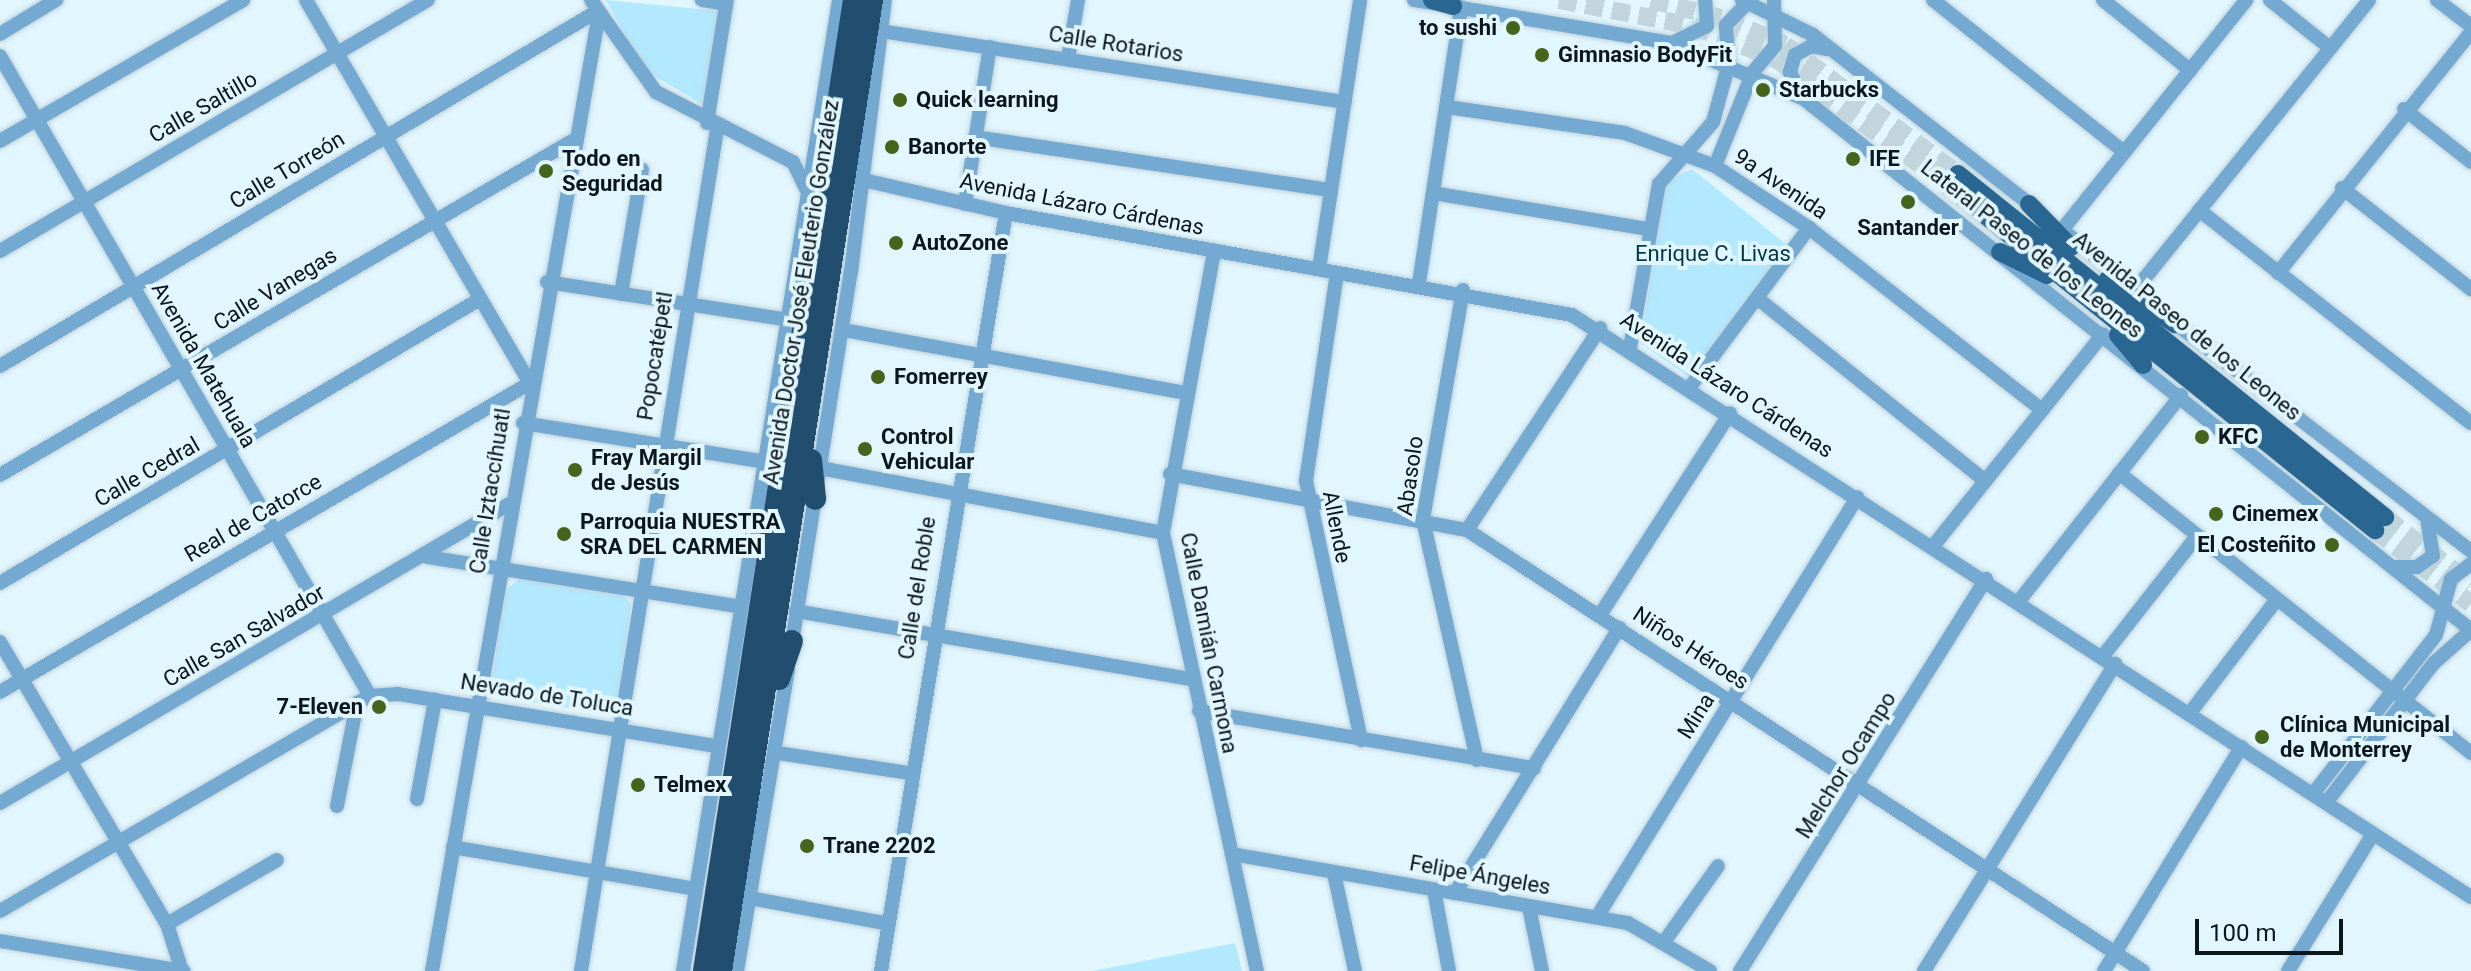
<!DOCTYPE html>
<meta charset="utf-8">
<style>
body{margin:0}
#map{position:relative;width:2471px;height:971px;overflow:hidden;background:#e2f6fe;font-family:Roboto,sans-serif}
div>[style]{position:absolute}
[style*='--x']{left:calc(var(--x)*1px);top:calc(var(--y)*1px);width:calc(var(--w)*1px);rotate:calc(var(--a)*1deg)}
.green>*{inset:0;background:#b2e9fe}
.major-tunnel>*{height:18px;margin-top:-9px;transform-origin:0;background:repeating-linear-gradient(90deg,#c2d5dc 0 18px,transparent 0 27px)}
.roads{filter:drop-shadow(0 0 2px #c0d2da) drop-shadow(0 0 2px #c0d2da)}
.minor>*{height:14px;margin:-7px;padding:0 7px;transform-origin:7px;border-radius:7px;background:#74a9d1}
.major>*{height:18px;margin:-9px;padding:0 9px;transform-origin:9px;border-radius:9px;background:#296691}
.highway>*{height:22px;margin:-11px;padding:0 11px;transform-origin:11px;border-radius:11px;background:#214e6e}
.dots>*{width:22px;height:22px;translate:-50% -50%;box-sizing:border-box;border:4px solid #e2f6fe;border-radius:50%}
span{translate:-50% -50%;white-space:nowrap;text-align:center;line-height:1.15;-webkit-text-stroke:8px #e2f6fe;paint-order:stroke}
.poi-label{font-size:22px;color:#0b171c;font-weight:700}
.right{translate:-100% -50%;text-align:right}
.left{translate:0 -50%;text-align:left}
.street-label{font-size:22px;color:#0b171c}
.park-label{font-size:22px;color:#003849}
.scale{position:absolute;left:2195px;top:919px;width:148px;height:36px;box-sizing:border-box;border:4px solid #0b171c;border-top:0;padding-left:10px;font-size:24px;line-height:28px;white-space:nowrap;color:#0b171c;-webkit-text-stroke:6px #e2f6fe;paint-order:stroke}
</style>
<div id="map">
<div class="green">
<i style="clip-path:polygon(606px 0,719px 11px,704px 105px,644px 70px)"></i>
<i style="clip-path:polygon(1692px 169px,1787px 245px,1689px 377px,1640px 343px,1667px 180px)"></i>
<i style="clip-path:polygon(521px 577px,622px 593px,631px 604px,617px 704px,603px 714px,502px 697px,491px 683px,506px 590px)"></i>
<i style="clip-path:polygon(1235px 943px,1242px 971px,1093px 971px)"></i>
</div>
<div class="major-tunnel">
<i style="--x:1559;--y:0;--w:136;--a:11"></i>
<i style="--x:1693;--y:26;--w:89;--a:21.7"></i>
<i style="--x:1776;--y:59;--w:215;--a:36.3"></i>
<i style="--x:1651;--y:0;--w:76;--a:14.4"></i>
<i style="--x:1725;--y:19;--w:65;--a:23.4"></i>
<i style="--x:1785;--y:45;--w:216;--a:36.7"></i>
<i style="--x:2385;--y:517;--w:109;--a:37.9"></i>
<i style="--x:2375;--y:530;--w:121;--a:37.6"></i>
</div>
<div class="roads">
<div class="minor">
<i style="--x:306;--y:0;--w:444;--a:59.7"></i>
<i style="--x:591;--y:0;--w:113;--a:54.8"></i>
<i style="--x:656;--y:92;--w:154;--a:27.1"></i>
<i style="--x:793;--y:162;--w:30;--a:64"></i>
<i style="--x:702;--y:0;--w:24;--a:9"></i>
<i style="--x:1414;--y:0;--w:261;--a:9.5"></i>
<i style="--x:1671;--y:43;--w:144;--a:22.8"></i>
<i style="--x:1804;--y:99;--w:853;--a:38.52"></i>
<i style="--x:1742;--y:0;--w:79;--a:26.2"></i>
<i style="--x:1813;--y:35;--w:284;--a:38"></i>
<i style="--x:1933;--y:0;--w:244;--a:38.5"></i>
<i style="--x:2103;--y:0;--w:112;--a:38.8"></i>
<i style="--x:2270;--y:0;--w:77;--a:38.7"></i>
<i style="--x:2437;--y:0;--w:43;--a:37.4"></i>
<i style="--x:880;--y:31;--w:470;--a:8.7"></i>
<i style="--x:0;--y:34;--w:66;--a:-31.3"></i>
<i style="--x:1672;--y:43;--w:39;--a:-26"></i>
<i style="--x:1707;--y:26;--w:26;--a:-94"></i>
<i style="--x:0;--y:56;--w:739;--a:59.97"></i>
<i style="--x:1068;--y:59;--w:60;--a:-80.4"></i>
<i style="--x:1801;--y:94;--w:25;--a:-117"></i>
<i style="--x:1790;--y:72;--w:18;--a:-74"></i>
<i style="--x:1795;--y:55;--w:18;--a:-29"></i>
<i style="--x:1811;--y:46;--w:16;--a:11"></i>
<i style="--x:1447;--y:107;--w:180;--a:8.3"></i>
<i style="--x:1625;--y:133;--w:96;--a:20.1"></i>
<i style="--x:1715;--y:166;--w:113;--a:33.4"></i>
<i style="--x:1809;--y:228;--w:294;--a:38"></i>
<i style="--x:2404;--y:109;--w:85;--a:38.3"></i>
<i style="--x:707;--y:123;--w:125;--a:-80.8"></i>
<i style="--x:975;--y:137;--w:360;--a:8.5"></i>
<i style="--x:0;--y:141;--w:281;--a:-30.1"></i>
<i style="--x:1715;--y:166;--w:101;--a:-68"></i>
<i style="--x:1753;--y:72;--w:34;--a:-50"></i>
<i style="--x:1775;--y:46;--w:46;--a:-91.2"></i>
<i style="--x:859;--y:179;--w:151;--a:13"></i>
<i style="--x:1006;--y:213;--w:575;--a:10.22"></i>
<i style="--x:1572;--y:315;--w:1071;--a:32.92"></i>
<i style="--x:2342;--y:188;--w:164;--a:38.1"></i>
<i style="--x:1433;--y:193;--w:219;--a:9.5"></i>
<i style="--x:965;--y:204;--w:159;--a:-81"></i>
<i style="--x:2199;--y:210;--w:345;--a:38.1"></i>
<i style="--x:2062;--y:230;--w:295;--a:-51.3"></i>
<i style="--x:2066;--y:233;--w:82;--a:39.1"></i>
<i style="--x:0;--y:251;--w:496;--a:-30.4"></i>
<i style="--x:1214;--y:252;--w:286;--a:100.3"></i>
<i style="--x:1163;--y:533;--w:448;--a:77.9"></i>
<i style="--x:1319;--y:269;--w:272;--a:-81.3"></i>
<i style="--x:1337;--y:273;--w:210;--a:98.5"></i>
<i style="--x:1306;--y:481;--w:265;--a:78"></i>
<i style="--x:2278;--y:273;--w:309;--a:-51.3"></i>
<i style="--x:547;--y:282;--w:239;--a:8.9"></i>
<i style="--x:1419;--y:283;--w:279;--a:-81.3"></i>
<i style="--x:2136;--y:289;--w:371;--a:-51.1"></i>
<i style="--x:1463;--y:290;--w:233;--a:99.9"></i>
<i style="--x:1423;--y:520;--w:246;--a:77.3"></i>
<i style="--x:621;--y:294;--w:126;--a:-80.4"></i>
<i style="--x:1757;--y:298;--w:291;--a:38.7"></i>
<i style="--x:2167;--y:317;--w:384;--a:37.6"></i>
<i style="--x:843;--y:330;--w:349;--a:10.4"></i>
<i style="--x:1630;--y:348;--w:167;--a:-80"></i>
<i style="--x:1659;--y:184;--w:82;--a:-48.9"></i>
<i style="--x:1713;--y:122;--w:61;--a:-74.8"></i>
<i style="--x:1729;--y:63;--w:38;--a:-95"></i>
<i style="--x:1726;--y:25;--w:35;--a:-46"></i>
<i style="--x:0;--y:366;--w:693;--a:-30.71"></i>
<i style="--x:1690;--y:387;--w:199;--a:-53.2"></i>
<i style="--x:523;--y:423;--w:241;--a:9.1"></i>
<i style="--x:820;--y:468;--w:349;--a:10.7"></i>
<i style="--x:2119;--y:473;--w:450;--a:38.5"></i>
<i style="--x:1170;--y:474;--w:302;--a:10.7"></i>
<i style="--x:1467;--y:530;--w:807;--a:33.12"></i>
<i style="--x:0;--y:475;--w:662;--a:-30.28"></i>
<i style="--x:1467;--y:530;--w:242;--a:-56.6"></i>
<i style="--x:1934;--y:545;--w:270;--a:-51.3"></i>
<i style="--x:427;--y:557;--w:315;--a:9"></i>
<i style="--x:2393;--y:567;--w:24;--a:0"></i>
<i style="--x:2417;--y:567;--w:19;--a:-35"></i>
<i style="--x:2433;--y:556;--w:38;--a:-99"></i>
<i style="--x:0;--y:583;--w:558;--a:-30.61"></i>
<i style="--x:2019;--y:601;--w:262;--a:-51.8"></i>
<i style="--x:796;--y:611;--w:404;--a:9.8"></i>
<i style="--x:1600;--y:615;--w:240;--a:-57.2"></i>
<i style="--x:0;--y:642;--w:328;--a:59.4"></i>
<i style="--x:167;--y:924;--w:49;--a:72.3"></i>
<i style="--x:791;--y:649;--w:382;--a:-81"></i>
<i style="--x:851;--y:272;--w:274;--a:-82.9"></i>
<i style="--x:2103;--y:656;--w:152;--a:-51.9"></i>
<i style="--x:0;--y:692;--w:613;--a:-30.24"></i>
<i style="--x:1199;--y:711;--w:340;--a:9.7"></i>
<i style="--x:2190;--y:713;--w:138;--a:-52.6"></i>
<i style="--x:777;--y:753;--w:134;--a:8.6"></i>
<i style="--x:2313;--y:794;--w:201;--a:-52.3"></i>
<i style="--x:2436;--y:635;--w:58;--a:-75"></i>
<i style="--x:2451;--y:579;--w:25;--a:-37"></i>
<i style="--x:417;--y:799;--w:101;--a:-79.7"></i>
<i style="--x:0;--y:803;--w:590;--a:-30.43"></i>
<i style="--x:2326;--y:803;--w:177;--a:-52.4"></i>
<i style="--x:2434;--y:663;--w:50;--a:-41.7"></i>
<i style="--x:337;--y:806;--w:105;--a:-79"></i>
<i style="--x:453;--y:847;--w:246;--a:9.8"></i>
<i style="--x:1232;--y:854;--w:402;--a:9.9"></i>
<i style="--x:1628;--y:923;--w:95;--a:30.3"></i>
<i style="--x:1334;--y:873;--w:100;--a:77.9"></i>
<i style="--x:1434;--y:890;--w:82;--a:79.5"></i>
<i style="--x:1455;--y:893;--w:312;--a:-58.2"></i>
<i style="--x:749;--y:898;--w:142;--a:10.5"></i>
<i style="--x:1529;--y:907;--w:65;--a:78.5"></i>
<i style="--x:0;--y:911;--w:428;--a:-30.2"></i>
<i style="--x:370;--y:696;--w:28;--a:-4"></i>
<i style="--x:398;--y:694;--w:322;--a:9.3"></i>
<i style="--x:1597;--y:917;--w:494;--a:-58.2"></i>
<i style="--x:167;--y:924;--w:127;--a:-30.2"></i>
<i style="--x:0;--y:941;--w:186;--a:9.3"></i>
<i style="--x:1664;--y:942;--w:93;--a:-54.6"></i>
<i style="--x:432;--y:971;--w:966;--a:-80.11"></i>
<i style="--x:581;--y:971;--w:853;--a:-80.82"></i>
<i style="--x:683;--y:971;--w:983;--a:-80.87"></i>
<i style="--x:737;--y:971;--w:306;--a:-80.4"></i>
<i style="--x:881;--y:971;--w:768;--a:-80.64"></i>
<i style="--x:1740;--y:971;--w:463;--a:-57.9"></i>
<i style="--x:1924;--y:971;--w:362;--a:-58.1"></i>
<i style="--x:2104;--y:971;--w:263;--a:-58.5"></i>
<i style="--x:2288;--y:971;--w:161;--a:-58.2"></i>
</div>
<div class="major">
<i style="--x:1432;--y:0;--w:22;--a:16"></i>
<i style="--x:1958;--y:174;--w:548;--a:38.77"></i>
<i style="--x:1949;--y:186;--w:548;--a:38.92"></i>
<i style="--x:2029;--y:204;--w:60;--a:45.7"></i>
<i style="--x:2000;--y:252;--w:52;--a:26.1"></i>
<i style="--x:2108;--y:279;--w:81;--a:33.9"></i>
<i style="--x:2118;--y:335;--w:39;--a:50"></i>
</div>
<div class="highway">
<i style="--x:811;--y:460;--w:39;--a:84"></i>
<i style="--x:779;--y:679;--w:40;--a:-71.1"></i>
<i style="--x:704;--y:971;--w:983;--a:-81.22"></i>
<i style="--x:721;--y:971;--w:983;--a:-81.16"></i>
</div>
</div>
<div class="dots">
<i style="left:1513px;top:28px;background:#43651c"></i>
<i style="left:1542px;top:55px;background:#43651c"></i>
<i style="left:1763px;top:90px;background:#43651c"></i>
<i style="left:900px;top:100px;background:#43651c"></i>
<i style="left:892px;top:147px;background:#43651c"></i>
<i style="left:1853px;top:159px;background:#43651c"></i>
<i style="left:546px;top:171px;background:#43651c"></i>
<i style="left:1908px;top:202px;background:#43651c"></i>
<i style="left:896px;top:243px;background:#43651c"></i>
<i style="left:878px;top:377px;background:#43651c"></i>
<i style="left:2202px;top:437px;background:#43651c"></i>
<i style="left:865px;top:449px;background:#43651c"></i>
<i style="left:575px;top:470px;background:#43651c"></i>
<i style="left:2216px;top:514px;background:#43651c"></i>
<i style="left:564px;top:534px;background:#43651c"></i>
<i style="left:2332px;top:545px;background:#43651c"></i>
<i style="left:379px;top:707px;background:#43651c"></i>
<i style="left:2262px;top:737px;background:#43651c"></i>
<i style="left:638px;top:785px;background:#43651c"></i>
<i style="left:807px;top:846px;background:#43651c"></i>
</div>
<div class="poi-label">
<span class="right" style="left:1497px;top:28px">to sushi</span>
<span class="left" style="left:1558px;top:55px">Gimnasio BodyFit</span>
<span class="left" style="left:1779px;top:90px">Starbucks</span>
<span class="left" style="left:916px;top:100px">Quick learning</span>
<span class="left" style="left:908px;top:147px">Banorte</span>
<span class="left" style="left:562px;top:171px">Todo en<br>Seguridad</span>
<span class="left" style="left:1869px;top:159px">IFE</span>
<span style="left:1908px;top:228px">Santander</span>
<span class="left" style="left:912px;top:243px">AutoZone</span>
<span class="left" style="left:894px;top:377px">Fomerrey</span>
<span class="left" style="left:881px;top:449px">Control<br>Vehicular</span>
<span class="left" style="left:2218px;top:437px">KFC</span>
<span class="left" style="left:591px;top:470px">Fray Margil<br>de Jesús</span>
<span class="left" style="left:2232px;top:514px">Cinemex</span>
<span class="left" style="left:580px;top:534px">Parroquia NUESTRA<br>SRA DEL CARMEN</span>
<span class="right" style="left:2316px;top:545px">El Costeñito</span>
<span class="right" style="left:363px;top:707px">7-Eleven</span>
<span class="left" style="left:2280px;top:737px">Clínica Municipal<br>de Monterrey</span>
<span class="left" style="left:654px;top:785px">Telmex</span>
<span class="left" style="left:823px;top:846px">Trane 2202</span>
</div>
<div class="street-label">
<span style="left:1116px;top:44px;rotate:9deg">Calle Rotarios</span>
<span style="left:203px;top:107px;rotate:-30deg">Calle Saltillo</span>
<span style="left:287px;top:170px;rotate:-31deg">Calle Torreón</span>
<span style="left:1781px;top:184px;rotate:34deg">9a Avenida</span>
<span style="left:1082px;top:204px;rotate:11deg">Avenida Lázaro Cárdenas</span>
<span style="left:2032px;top:249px;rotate:38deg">Lateral Paseo de los Leones</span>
<span style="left:275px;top:289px;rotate:-31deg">Calle Vanegas</span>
<span style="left:801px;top:292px;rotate:-81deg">Avenida Doctor José Eleuterio González</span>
<span style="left:2187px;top:326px;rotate:39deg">Avenida Paseo de los Leones</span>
<span style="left:655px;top:356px;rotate:-81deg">Popocatépetl</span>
<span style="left:204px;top:365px;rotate:60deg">Avenida Matehuala</span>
<span style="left:1727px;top:385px;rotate:33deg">Avenida Lázaro Cárdenas</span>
<span style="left:147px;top:472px;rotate:-30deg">Calle Cedral</span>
<span style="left:1410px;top:476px;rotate:-82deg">Abasolo</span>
<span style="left:490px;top:491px;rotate:-81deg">Calle Iztaccíhuatl</span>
<span style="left:253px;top:518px;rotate:-30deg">Real de Catorce</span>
<span style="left:1337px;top:527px;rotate:79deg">Allende</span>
<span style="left:917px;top:588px;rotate:-81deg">Calle del Roble</span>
<span style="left:244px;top:636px;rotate:-30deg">Calle San Salvador</span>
<span style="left:1209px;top:643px;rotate:79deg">Calle Damián Carmona</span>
<span style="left:1691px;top:648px;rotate:33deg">Niños Héroes</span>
<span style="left:547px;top:695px;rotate:9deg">Nevado de Toluca</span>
<span style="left:1696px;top:716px;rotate:-58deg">Mina</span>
<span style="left:1846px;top:765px;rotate:-58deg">Melchor Ocampo</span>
<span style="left:1480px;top:875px;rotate:10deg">Felipe Ángeles</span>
</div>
<div class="park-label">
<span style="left:1713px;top:254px">Enrique C. Livas</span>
</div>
<div class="scale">100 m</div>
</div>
